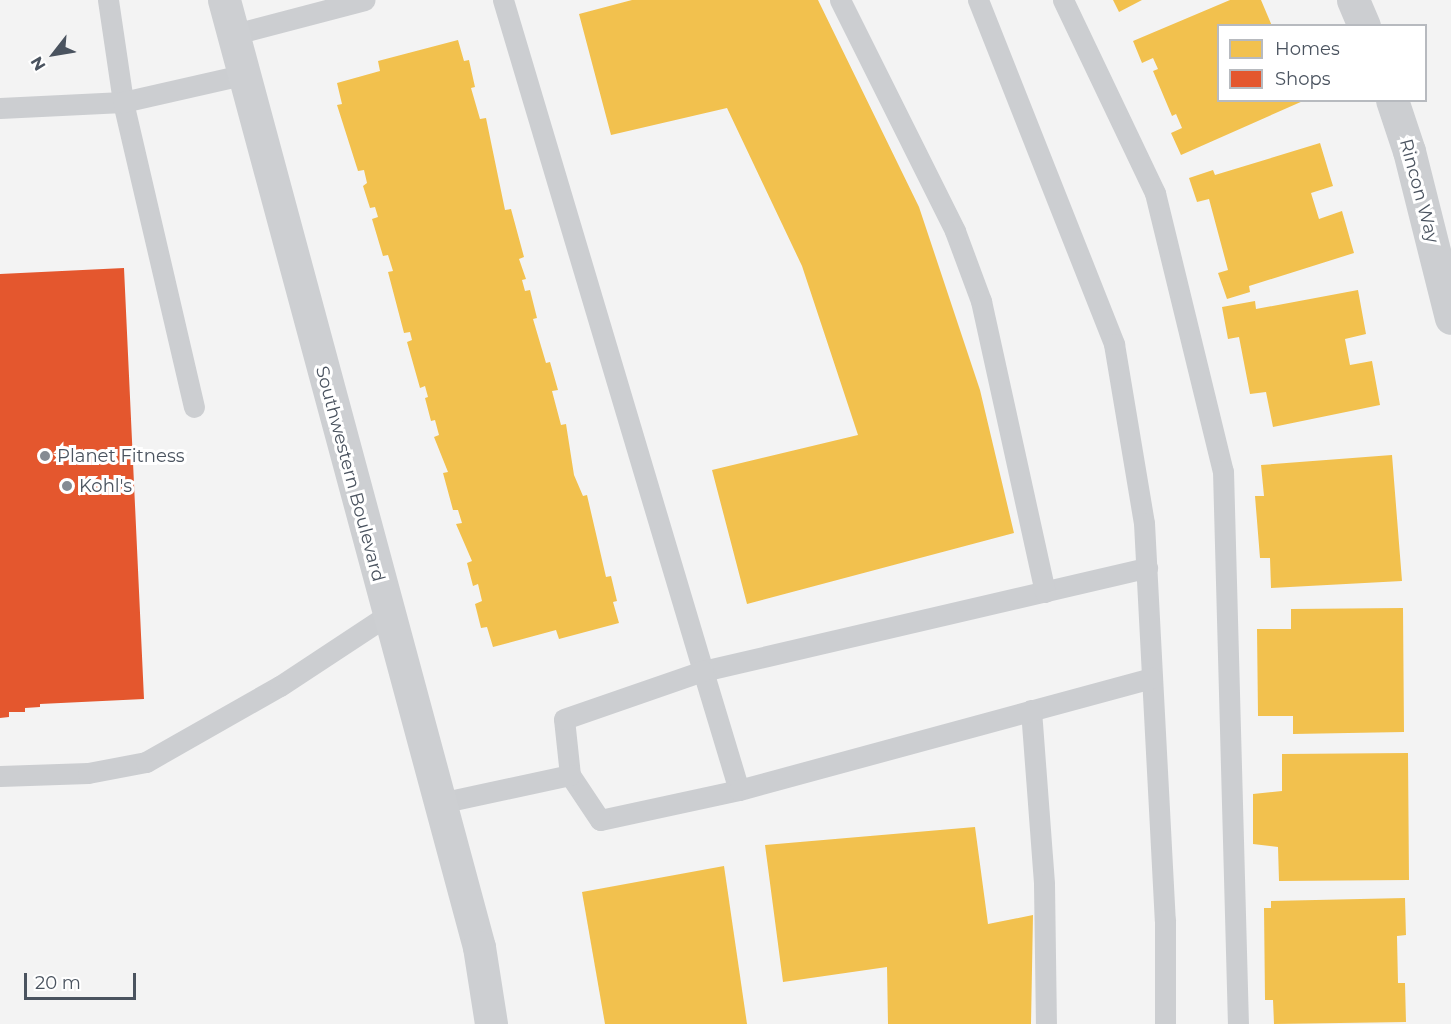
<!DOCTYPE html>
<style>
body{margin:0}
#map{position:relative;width:1451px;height:1024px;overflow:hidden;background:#f3f3f3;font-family:Montserrat,sans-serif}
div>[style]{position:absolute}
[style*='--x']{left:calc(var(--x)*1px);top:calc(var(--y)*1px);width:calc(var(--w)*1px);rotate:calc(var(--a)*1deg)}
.homes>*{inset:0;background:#f2c14e}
.shops>*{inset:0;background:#e4572e}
.lane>*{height:21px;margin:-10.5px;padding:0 10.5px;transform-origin:10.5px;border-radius:10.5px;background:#ccced1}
.street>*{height:33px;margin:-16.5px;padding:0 16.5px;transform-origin:16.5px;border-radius:16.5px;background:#ccced1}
.secondary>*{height:33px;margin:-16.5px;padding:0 16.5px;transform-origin:16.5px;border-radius:16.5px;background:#cdcfd2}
.dots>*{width:16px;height:16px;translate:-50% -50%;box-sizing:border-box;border:3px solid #fff;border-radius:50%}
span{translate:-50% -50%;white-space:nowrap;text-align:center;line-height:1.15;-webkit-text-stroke:6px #fff;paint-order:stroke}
.street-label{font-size:18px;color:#4a535f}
.poi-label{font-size:18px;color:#4a535f}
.left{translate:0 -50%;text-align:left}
.legend{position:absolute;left:1217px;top:24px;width:210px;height:78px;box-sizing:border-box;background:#fff;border:2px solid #b7babf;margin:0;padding:8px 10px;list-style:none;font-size:18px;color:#4a535f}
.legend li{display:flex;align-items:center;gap:12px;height:30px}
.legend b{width:30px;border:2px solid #b7babf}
.north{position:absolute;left:24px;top:24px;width:60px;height:60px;-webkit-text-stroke:4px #fff;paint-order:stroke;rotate:239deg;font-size:16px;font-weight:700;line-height:24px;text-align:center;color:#4a535f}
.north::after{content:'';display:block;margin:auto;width:21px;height:27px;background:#4a535f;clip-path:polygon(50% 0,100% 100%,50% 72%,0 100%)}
.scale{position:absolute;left:24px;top:973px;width:112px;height:27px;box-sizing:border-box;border:3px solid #4a535f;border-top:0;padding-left:8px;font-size:18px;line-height:21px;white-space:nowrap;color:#4a535f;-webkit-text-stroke:4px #fff;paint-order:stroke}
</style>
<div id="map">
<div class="homes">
<i style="clip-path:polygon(632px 0,818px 0,919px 207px,980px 390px,1014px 533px,747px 604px,712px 470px,858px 435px,802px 266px,727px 108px,611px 135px,579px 14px)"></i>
<i style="clip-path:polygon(1113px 0,1142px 0,1119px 12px)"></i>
<i style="clip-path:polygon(1230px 0,1261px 0,1272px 26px,1218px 26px,1218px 100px,1303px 101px,1181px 155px,1171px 133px,1182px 128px,1176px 114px,1172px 116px,1153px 71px,1158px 69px,1153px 58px,1142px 63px,1133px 41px)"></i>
<i style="clip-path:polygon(458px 40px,464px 61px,469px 60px,475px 87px,471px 88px,480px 119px,486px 118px,505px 210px,511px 209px,524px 257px,519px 259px,526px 279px,522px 280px,525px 291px,530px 290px,537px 318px,533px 319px,546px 363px,550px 362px,558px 390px,552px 391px,561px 425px,566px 424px,574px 475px,583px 496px,587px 495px,606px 577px,611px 576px,617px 601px,613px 602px,619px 623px,559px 639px,556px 630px,493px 647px,487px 627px,481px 628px,475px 604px,482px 601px,478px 584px,473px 586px,467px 563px,472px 561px,456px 524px,462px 523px,458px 510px,453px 510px,443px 473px,448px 472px,434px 437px,439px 435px,435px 420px,431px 421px,425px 398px,428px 397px,425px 386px,420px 388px,407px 342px,412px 340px,410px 332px,404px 333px,388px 272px,393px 271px,388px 255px,383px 256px,372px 219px,378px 217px,375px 207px,370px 208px,363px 186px,367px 183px,364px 170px,358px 171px,337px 105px,342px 104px,337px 83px,380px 71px,378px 61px)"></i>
<i style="clip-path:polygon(1320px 143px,1333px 186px,1311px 193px,1319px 219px,1342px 211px,1354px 253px,1249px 286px,1250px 292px,1227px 299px,1218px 273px,1228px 270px,1209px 199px,1197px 202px,1189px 178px,1213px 170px,1215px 175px)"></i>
<i style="clip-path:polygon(1358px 290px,1366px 334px,1345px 339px,1350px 365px,1372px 361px,1380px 405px,1273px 427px,1266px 392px,1250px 394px,1239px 337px,1228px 339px,1222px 307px,1255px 301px,1256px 309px)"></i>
<i style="clip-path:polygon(1392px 455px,1402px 581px,1271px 588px,1270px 558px,1260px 558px,1255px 496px,1264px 496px,1261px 465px)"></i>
<i style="clip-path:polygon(1403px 608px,1404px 732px,1293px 734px,1293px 716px,1258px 716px,1257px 629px,1291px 629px,1291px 609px)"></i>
<i style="clip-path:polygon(1408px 753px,1409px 880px,1279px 881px,1278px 847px,1253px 844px,1253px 794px,1282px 791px,1282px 754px)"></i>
<i style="clip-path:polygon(975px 827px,988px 924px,1033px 915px,1031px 1024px,888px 1024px,887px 967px,783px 982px,765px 845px)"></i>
<i style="clip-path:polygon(724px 866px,747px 1024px,605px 1024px,582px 892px)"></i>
<i style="clip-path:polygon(1405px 898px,1406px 935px,1397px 936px,1398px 983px,1405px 983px,1406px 1022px,1274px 1024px,1273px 1000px,1265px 1000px,1264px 908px,1271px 908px,1271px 901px)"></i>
</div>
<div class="shops">
<i style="clip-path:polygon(124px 268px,144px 699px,40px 704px,40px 707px,25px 708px,25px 712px,9px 712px,9px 717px,0 718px,0 274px)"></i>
</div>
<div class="lane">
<i style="--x:108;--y:0;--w:103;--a:81.6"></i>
<i style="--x:123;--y:102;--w:313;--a:76.9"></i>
<i style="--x:503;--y:0;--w:700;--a:73.4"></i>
<i style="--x:703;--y:671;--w:456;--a:-13.1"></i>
<i style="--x:840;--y:0;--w:258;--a:63.5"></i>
<i style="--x:955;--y:231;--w:75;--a:69.6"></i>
<i style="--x:981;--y:301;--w:298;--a:77.6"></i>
<i style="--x:978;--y:0;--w:370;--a:68.4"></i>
<i style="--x:1114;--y:344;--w:181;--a:80.5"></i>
<i style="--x:1144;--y:523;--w:398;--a:87"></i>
<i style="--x:1165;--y:920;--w:104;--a:90"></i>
<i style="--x:1063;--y:0;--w:214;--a:64.5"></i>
<i style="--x:1155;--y:193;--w:286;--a:76.3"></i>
<i style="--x:1223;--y:471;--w:553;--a:88.45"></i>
<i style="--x:231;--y:35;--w:138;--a:-14.7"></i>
<i style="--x:0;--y:108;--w:123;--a:-2.8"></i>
<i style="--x:123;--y:102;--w:122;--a:-12.8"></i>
<i style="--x:703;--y:671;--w:124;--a:73.2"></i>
<i style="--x:739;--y:790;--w:142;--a:167.8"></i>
<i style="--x:600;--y:820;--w:54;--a:-123.7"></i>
<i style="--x:570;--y:775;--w:56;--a:-96.1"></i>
<i style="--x:564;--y:719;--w:147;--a:-19.1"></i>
<i style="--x:1031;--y:710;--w:174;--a:85.7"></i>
<i style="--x:1044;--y:884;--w:140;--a:89.2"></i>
<i style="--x:0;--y:776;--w:88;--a:-2"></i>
<i style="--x:88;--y:773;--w:59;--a:-10.7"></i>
<i style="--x:146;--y:762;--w:154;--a:-29.6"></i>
<i style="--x:280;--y:686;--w:131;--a:-33.4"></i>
<i style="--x:739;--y:790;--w:428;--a:-15.2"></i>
<i style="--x:440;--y:803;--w:133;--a:-12.2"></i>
</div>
<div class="street">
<i style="--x:1353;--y:0;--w:28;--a:67"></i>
<i style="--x:1392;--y:100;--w:54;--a:71.6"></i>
<i style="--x:1409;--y:151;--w:172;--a:75.9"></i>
</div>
<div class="secondary">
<i style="--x:224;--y:0;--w:981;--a:74.93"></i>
<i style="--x:479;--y:947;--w:78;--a:81.1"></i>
</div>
<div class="dots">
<i style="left:45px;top:456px;background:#858b93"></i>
<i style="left:67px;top:486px;background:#858b93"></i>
</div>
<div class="street-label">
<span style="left:1419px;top:191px;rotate:75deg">Rincon Way</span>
<span style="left:350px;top:474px;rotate:75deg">Southwestern Boulevard</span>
</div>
<div class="poi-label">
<span class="left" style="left:57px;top:456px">Planet Fitness</span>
<span class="left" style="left:79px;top:486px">Kohl's</span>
</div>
<ul class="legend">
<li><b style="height:16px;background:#f2c14e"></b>Homes</li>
<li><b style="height:16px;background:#e4572e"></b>Shops</li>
</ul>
<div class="north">N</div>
<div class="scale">20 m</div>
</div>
